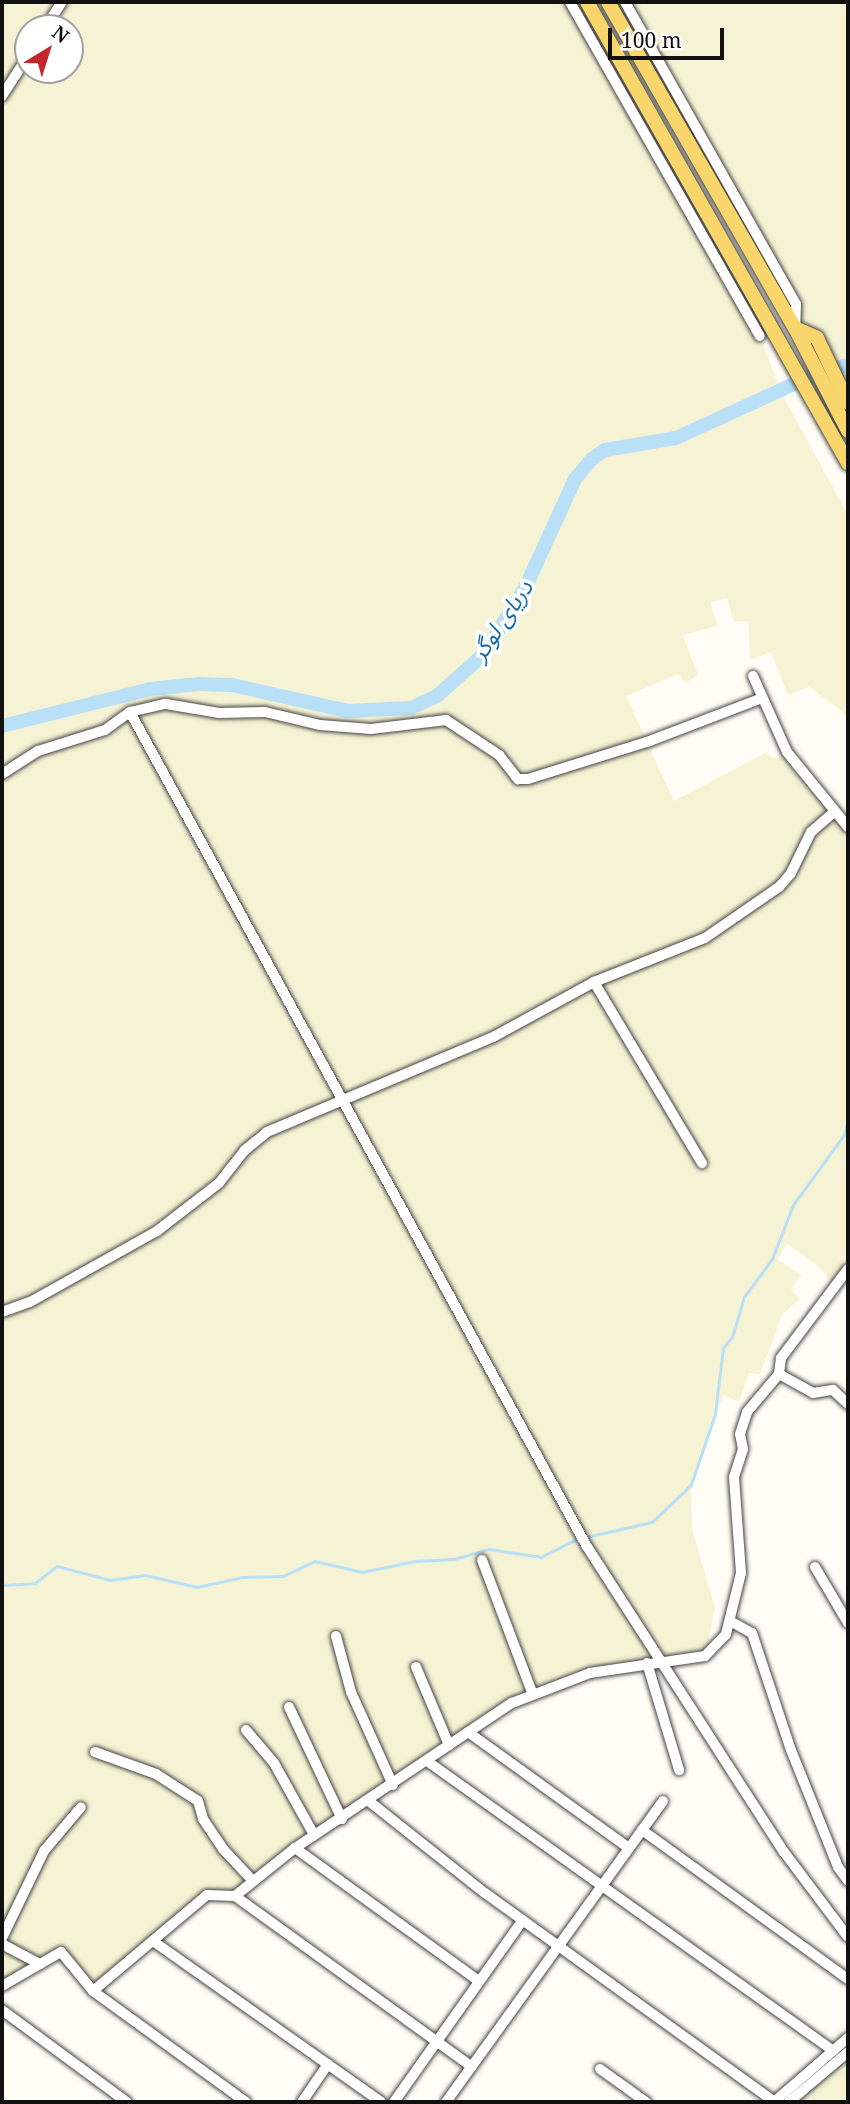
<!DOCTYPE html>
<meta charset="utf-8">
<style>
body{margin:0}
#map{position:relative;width:850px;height:2104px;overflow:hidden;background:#fffdf5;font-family:"Noto Serif","Noto Sans Arabic",serif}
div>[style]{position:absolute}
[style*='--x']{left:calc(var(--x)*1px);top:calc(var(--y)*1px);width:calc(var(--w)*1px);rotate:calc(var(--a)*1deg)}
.farmland>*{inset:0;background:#f6f3d4}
.stream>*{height:2.5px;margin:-1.25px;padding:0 1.25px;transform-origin:1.25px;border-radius:1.25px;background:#b9e0f7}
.river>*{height:14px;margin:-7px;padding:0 7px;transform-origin:7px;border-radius:7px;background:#b9e0f7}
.roads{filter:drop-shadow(0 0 2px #444) drop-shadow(0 0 2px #444)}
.minor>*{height:10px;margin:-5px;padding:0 5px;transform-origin:5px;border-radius:5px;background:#fff}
.major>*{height:14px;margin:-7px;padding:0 7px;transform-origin:7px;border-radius:7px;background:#f9d66b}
span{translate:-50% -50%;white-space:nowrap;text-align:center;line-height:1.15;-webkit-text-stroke:7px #fff;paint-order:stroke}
.water-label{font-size:23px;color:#1768a6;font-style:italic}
.frame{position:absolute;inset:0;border:4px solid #111;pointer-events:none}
.north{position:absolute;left:14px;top:14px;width:70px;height:70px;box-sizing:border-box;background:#fff;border:2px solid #a0a0a0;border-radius:50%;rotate:38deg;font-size:19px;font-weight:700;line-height:28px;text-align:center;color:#111}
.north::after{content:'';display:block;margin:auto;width:24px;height:32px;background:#c4262e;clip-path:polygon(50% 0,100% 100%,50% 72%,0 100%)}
.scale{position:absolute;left:608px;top:28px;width:116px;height:32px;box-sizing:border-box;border:4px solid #111;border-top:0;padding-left:9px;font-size:21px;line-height:24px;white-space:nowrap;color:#111;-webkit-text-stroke:5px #fff;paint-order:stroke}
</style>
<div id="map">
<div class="farmland">
<i style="clip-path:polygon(evenodd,2px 2px,570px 2px,760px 336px,781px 392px,848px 515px,848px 716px,809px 687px,788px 695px,771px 652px,750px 660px,748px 621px,734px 622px,727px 598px,710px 602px,718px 626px,683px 635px,698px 675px,685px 683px,678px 674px,626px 696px,674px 801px,765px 753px,776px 759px,787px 752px,848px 827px,848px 1277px,836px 1288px,818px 1266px,787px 1244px,777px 1259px,801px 1275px,791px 1290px,800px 1299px,782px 1315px,760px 1374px,749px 1373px,739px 1402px,723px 1395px,691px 1485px,692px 1529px,715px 1608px,705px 1656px,590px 1673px,512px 1703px,235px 1896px,214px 1893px,93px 1991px,60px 1952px,2px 1986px,2px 2px,28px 28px,70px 28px,70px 70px,28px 70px,28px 28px)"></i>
<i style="clip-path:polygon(625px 2px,848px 2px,848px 431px,795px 328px,796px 304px)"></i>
<i style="clip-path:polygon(848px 2052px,848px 2102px,789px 2102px)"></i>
</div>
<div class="stream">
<i style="--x:586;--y:1537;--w:68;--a:-12.8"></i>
<i style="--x:652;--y:1522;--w:54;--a:-43.5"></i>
<i style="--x:691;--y:1485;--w:75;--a:-71.3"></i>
<i style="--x:715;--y:1414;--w:66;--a:-83.1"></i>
<i style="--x:723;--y:1348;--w:14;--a:-51"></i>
<i style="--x:732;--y:1337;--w:42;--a:-73.3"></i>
<i style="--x:744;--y:1297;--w:47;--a:-53.6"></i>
<i style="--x:772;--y:1259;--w:58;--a:-68.7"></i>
<i style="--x:793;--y:1205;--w:87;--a:-53.9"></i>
<i style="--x:844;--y:1135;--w:15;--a:-74"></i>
<i style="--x:2;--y:1585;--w:33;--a:-3"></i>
<i style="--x:35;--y:1583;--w:28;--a:-38"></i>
<i style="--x:57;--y:1566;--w:55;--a:14.8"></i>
<i style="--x:110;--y:1580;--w:35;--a:-8"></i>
<i style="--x:145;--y:1575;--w:53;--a:13"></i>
<i style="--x:197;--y:1587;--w:47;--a:-12.3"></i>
<i style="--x:243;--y:1577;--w:40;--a:-1.4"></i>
<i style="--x:283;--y:1576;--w:35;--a:-25"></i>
<i style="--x:315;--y:1561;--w:48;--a:13.2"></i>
<i style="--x:362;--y:1572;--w:54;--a:-11.7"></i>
<i style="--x:415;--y:1561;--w:39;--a:-3"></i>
<i style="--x:454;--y:1559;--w:36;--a:-16"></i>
<i style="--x:489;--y:1549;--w:53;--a:8.7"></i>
<i style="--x:541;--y:1557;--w:42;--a:-26.6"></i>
</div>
<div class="river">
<i style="--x:2;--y:726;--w:153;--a:-14"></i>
<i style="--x:150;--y:689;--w:49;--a:-5.8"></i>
<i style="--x:199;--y:684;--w:33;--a:2"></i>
<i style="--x:232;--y:685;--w:118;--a:12.7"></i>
<i style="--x:347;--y:711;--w:64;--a:-2.7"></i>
<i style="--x:411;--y:708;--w:29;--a:-25"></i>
<i style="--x:437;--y:696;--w:63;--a:-41.8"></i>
<i style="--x:484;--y:654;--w:80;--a:-58.3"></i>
<i style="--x:526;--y:586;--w:118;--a:-65.4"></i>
<i style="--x:575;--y:479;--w:26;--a:-50"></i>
<i style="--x:592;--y:459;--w:16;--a:-35"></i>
<i style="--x:605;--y:450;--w:72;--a:-9.6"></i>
<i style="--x:676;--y:438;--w:154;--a:-24.6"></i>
<i style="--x:816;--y:374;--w:33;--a:-16"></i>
</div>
<div class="roads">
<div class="minor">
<i style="--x:570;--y:2;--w:384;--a:60.4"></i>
<i style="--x:625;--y:2;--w:347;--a:60.5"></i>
<i style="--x:796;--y:304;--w:24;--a:92"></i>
<i style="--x:45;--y:28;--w:31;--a:-57"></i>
<i style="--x:2;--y:96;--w:48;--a:-57"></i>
<i style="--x:753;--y:676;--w:83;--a:65.9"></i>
<i style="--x:787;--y:752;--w:97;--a:50.9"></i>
<i style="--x:130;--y:712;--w:950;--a:61.3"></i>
<i style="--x:586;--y:1545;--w:365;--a:57.2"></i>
<i style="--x:784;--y:1852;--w:106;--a:53"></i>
<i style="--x:2;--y:774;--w:43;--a:-32.6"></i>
<i style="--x:38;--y:751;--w:70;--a:-17.4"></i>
<i style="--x:105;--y:730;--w:31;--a:-36"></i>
<i style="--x:130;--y:712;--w:37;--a:-13"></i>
<i style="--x:166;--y:704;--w:54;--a:9.6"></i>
<i style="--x:219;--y:713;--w:46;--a:-1.2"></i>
<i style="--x:265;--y:712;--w:57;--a:13.3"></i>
<i style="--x:320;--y:725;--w:51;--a:4.5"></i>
<i style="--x:371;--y:729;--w:76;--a:-6.8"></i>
<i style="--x:446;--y:720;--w:64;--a:33.4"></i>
<i style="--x:499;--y:755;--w:31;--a:52"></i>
<i style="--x:518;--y:779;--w:10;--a:0"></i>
<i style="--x:528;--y:779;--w:125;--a:-17.3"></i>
<i style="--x:647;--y:742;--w:123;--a:-20.9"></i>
<i style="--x:594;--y:982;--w:211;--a:59.2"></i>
<i style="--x:2;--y:1312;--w:30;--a:-20"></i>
<i style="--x:30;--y:1302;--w:145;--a:-29.2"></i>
<i style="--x:157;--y:1231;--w:78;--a:-37.7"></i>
<i style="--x:219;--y:1183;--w:42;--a:-51.8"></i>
<i style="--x:245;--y:1150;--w:28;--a:-39"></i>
<i style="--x:267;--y:1132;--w:247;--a:-22.8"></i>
<i style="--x:495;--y:1036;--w:113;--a:-28.6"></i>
<i style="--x:594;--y:982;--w:119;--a:-21.6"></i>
<i style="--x:705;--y:938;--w:90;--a:-34.6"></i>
<i style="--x:779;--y:887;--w:18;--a:-49"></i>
<i style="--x:791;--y:873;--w:46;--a:-64"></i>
<i style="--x:811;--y:832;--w:29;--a:-41"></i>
<i style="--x:779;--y:1374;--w:39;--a:29"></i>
<i style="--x:813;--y:1393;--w:20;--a:-9"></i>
<i style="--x:833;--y:1390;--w:21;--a:43"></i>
<i style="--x:482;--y:1560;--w:141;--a:69.3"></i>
<i style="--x:815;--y:1567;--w:65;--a:59.5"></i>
<i style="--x:730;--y:1621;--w:25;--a:29"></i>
<i style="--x:752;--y:1633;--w:123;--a:71.6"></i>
<i style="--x:791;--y:1750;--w:126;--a:68.1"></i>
<i style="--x:838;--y:1867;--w:17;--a:54"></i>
<i style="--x:336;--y:1636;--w:58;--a:75"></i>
<i style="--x:351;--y:1692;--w:102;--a:65.7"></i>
<i style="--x:647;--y:1663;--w:112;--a:73.3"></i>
<i style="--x:416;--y:1667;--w:85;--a:67.1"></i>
<i style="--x:289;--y:1707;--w:124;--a:64.7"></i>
<i style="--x:246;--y:1730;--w:43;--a:49.7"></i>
<i style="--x:274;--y:1763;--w:82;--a:60.9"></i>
<i style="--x:468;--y:1732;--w:198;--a:35.8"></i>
<i style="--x:95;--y:1752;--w:65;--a:19.8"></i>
<i style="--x:156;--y:1774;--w:50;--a:32.7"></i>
<i style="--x:198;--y:1801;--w:19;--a:74"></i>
<i style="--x:203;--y:1819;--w:36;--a:56"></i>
<i style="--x:223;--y:1849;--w:44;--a:46.8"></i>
<i style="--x:427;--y:1761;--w:499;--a:35.5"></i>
<i style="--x:370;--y:1802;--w:147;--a:38.4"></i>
<i style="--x:485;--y:1893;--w:357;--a:35.8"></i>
<i style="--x:642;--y:1830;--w:254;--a:35.9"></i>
<i style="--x:295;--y:1848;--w:227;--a:35.9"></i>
<i style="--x:235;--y:1896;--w:292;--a:35.8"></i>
<i style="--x:2;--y:1938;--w:97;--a:-64.2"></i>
<i style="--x:44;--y:1851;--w:57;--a:-49.9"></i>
<i style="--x:153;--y:1941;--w:279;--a:35.2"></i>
<i style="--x:2;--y:1944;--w:43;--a:27.8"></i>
<i style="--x:2;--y:1986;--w:68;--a:-30"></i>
<i style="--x:61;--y:1952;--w:50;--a:50.6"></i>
<i style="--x:93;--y:1991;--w:149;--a:-40.1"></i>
<i style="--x:207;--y:1895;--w:28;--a:2"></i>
<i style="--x:235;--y:1896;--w:77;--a:-38.7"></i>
<i style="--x:295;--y:1848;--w:261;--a:-33.8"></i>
<i style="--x:512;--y:1703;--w:84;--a:-21"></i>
<i style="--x:590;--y:1673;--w:116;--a:-8.4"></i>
<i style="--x:705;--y:1656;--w:30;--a:-46"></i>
<i style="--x:726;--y:1634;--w:63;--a:-76.2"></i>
<i style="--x:741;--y:1573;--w:96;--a:-94.2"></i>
<i style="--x:734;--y:1477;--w:29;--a:-72"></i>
<i style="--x:743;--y:1449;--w:15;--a:-101"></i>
<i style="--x:740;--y:1434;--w:23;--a:-72"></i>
<i style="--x:747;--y:1412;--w:50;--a:-49.9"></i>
<i style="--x:779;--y:1374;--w:16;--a:-83"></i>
<i style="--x:781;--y:1358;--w:111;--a:-53"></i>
<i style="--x:93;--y:1991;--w:189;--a:36"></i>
<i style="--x:2;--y:2010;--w:155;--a:36.4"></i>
<i style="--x:600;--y:2069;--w:57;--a:35.7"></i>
<i style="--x:302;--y:2102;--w:46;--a:-55.6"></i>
<i style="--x:394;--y:2102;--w:223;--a:-54.7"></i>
<i style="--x:446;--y:2102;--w:371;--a:-54.2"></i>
<i style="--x:774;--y:2102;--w:98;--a:-40.9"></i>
<i style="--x:789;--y:2102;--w:77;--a:-40.3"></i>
</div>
<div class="major">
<i style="--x:587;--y:2;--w:530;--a:60.48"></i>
<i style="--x:608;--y:2;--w:376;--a:60.2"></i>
<i style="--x:795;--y:328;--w:116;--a:62.8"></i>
<i style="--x:795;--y:328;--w:24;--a:24"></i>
<i style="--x:817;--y:338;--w:72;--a:64.5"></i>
</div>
</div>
<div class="water-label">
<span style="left:501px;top:620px;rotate:-56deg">دریای لوگر</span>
</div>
<div class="frame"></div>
<div class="north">N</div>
<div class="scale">100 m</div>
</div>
